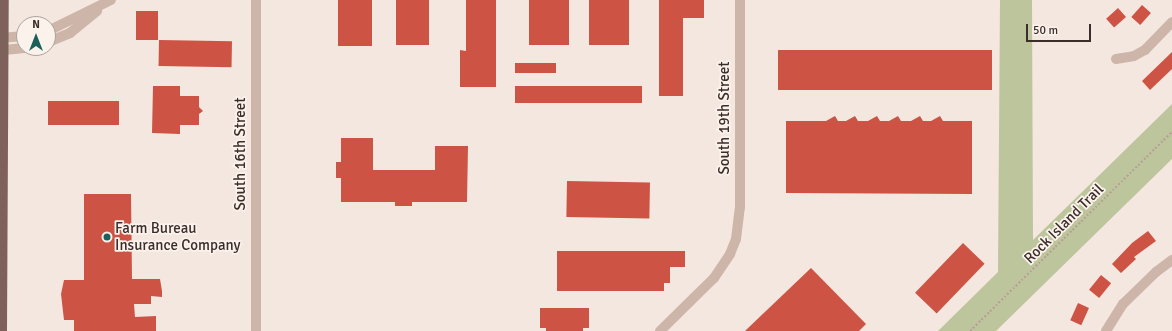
<!DOCTYPE html>
<style>
body{margin:0}
#map{position:relative;width:1172px;height:331px;overflow:hidden;background:#f4e7df;font-family:Signika,sans-serif}
div>[style]{position:absolute}
[style*='--x']{left:calc(var(--x)*1px);top:calc(var(--y)*1px);width:calc(var(--w)*1px);rotate:calc(var(--a)*1deg)}
.green>*{inset:0;background:#bdc59d}
.building>*{inset:0;background:#cd5344;transform-origin:0 0}
.path>*{height:1.5px;margin-top:-0.75px;transform-origin:0;background:repeating-linear-gradient(90deg,#ba9f94 0 2px,transparent 0 4px)}
.minor>*{height:10px;margin:-5px;padding:0 5px;transform-origin:5px;border-radius:5px;background:#ceb5aa}
.major>*{height:10px;margin:-5px;padding:0 5px;transform-origin:5px;border-radius:5px;background:#7e615a}
.dots>*{width:11px;height:11px;translate:-50% -50%;box-sizing:border-box;border:2px solid #fbf2ec;border-radius:50%}
span{translate:-50% -50%;white-space:nowrap;text-align:center;line-height:1.15;-webkit-text-stroke:3.5px #fbf2ec;paint-order:stroke}
.street-label{font-size:15px;color:#3b2d2a}
.poi-label{font-size:15px;color:#3b2d2a}
.left{translate:0 -50%;text-align:left}
.north{position:absolute;left:16px;top:16px;width:40px;height:40px;box-sizing:border-box;background:#fbf2ec;border:1px solid #aea39e;border-radius:50%;rotate:0deg;font-size:11px;font-weight:700;line-height:16px;text-align:center;color:#3b2d2a}
.north::after{content:'';display:block;margin:auto;width:14px;height:18px;background:#1c605b;clip-path:polygon(50% 0,100% 100%,50% 72%,0 100%)}
.scale{position:absolute;left:1026px;top:24px;width:65px;height:18px;box-sizing:border-box;border:2px solid #3b2d2a;border-top:0;padding-left:5px;font-size:12px;line-height:14px;white-space:nowrap;color:#3b2d2a;-webkit-text-stroke:3px #fbf2ec;paint-order:stroke}
</style>
<div id="map">
<div class="green">
<i style="clip-path:polygon(1000px 0,1032px 0,1033px 240px,1172px 104px,1172px 159px,996px 331px,938px 331px,998px 272px)"></i>
</div>
<div class="building">
<i style="left:338px;top:0;width:34px;height:46px"></i>
<i style="left:396px;top:0;width:33px;height:45px"></i>
<i style="clip-path:polygon(466px 0,496px 0,496px 87px,460px 87px,460px 50px,466px 51px)"></i>
<i style="left:529px;top:0;width:40px;height:45px"></i>
<i style="left:589px;top:0;width:40px;height:45px"></i>
<i style="clip-path:polygon(659px 0,704px 0,704px 18px,683px 18px,683px 96px,659px 96px)"></i>
<i style="left:1142px;top:5px;width:12px;height:16px;rotate:42deg"></i>
<i style="left:1118px;top:8px;width:12px;height:16px;rotate:48deg"></i>
<i style="left:136px;top:11px;width:22px;height:29px"></i>
<i style="left:159px;top:40px;width:73px;height:26px;rotate:1deg"></i>
<i style="left:778px;top:50px;width:214px;height:40px"></i>
<i style="clip-path:polygon(1172px 52px,1172px 69px,1150px 90px,1142px 81px)"></i>
<i style="left:515px;top:63px;width:41px;height:10px"></i>
<i style="clip-path:polygon(153px 86px,180px 86px,180px 96px,199px 96px,199px 107px,203px 111px,199px 114px,199px 125px,180px 125px,180px 134px,152px 133px)"></i>
<i style="left:642px;top:86px;width:17px;height:127px;rotate:90deg"></i>
<i style="left:48px;top:101px;width:71px;height:24px"></i>
<i style="clip-path:polygon(835px 116px,838px 121px,846px 121px,855px 116px,858px 121px,868px 121px,877px 116px,880px 121px,889px 121px,898px 116px,901px 121px,911px 121px,920px 116px,923px 121px,931px 121px,940px 116px,943px 121px,972px 121px,972px 194px,786px 193px,786px 121px,826px 121px)"></i>
<i style="clip-path:polygon(341px 138px,373px 138px,373px 170px,435px 170px,435px 146px,468px 146px,467px 202px,412px 202px,412px 206px,395px 206px,395px 202px,341px 202px,341px 178px,336px 178px,336px 162px,341px 162px)"></i>
<i style="left:567px;top:181px;width:83px;height:36px;rotate:1deg"></i>
<i style="clip-path:polygon(84px 194px,131px 194px,132px 279px,160px 279px,162px 291px,162px 297px,151px 296px,151px 304px,134px 304px,135px 317px,156px 316px,156px 331px,74px 331px,74px 320px,64px 320px,61px 294px,64px 280px,84px 280px)"></i>
<i style="clip-path:polygon(1148px 231px,1156px 241px,1134px 257px,1136px 259px,1121px 273px,1112px 264px,1132px 243px)"></i>
<i style="left:963px;top:243px;width:30px;height:69px;rotate:44deg"></i>
<i style="clip-path:polygon(557px 251px,685px 251px,685px 267px,670px 267px,670px 283px,664px 283px,664px 291px,557px 291px)"></i>
<i style="clip-path:polygon(811px 268px,866px 324px,859px 331px,745px 331px)"></i>
<i style="left:1101px;top:275px;width:13px;height:19px;rotate:39deg"></i>
<i style="left:1078px;top:303px;width:12px;height:19px;rotate:24deg"></i>
<i style="clip-path:polygon(540px 308px,589px 308px,589px 328px,583px 328px,583px 331px,546px 331px,546px 328px,540px 328px)"></i>
</div>
<div class="path">
<i style="--x:970;--y:331;--w:284;--a:-44.6"></i>
</div>
<div class="minor">
<i style="--x:48;--y:31;--w:70;--a:-26.2"></i>
<i style="--x:0;--y:38;--w:24;--a:-5"></i>
<i style="--x:48;--y:42;--w:24;--a:-22"></i>
<i style="--x:70;--y:33;--w:35;--a:-39"></i>
<i style="--x:0;--y:49;--w:4;--a:14"></i>
<i style="--x:4;--y:50;--w:20;--a:-6"></i>
<i style="--x:1116;--y:59;--w:18;--a:-9"></i>
<i style="--x:1134;--y:56;--w:13;--a:-29"></i>
<i style="--x:1145;--y:50;--w:39;--a:-46"></i>
<i style="--x:256;--y:331;--w:331;--a:-90"></i>
<i style="--x:660;--y:331;--w:76;--a:-44.5"></i>
<i style="--x:714;--y:278;--w:29;--a:-56"></i>
<i style="--x:730;--y:254;--w:16;--a:-68"></i>
<i style="--x:736;--y:239;--w:32;--a:-83"></i>
<i style="--x:740;--y:207;--w:207;--a:-90"></i>
<i style="--x:1106;--y:331;--w:32;--a:-58"></i>
<i style="--x:1123;--y:304;--w:46;--a:-44.1"></i>
<i style="--x:1156;--y:272;--w:20;--a:-37"></i>
</div>
<div class="major">
<i style="--x:2;--y:331;--w:331;--a:-89.7"></i>
</div>
<div class="dots">
<i style="left:107px;top:237px;background:#1c605b"></i>
</div>
<div class="street-label">
<span style="left:725px;top:118px;rotate:-90deg">South 19th Street</span>
<span style="left:241px;top:154px;rotate:-90deg">South 16th Street</span>
<span style="left:1064px;top:224px;rotate:-45deg">Rock Island Trail</span>
</div>
<div class="poi-label">
<span class="left" style="left:115px;top:237px">Farm Bureau<br>Insurance Company</span>
</div>
<div class="north">N</div>
<div class="scale">50 m</div>
</div>
